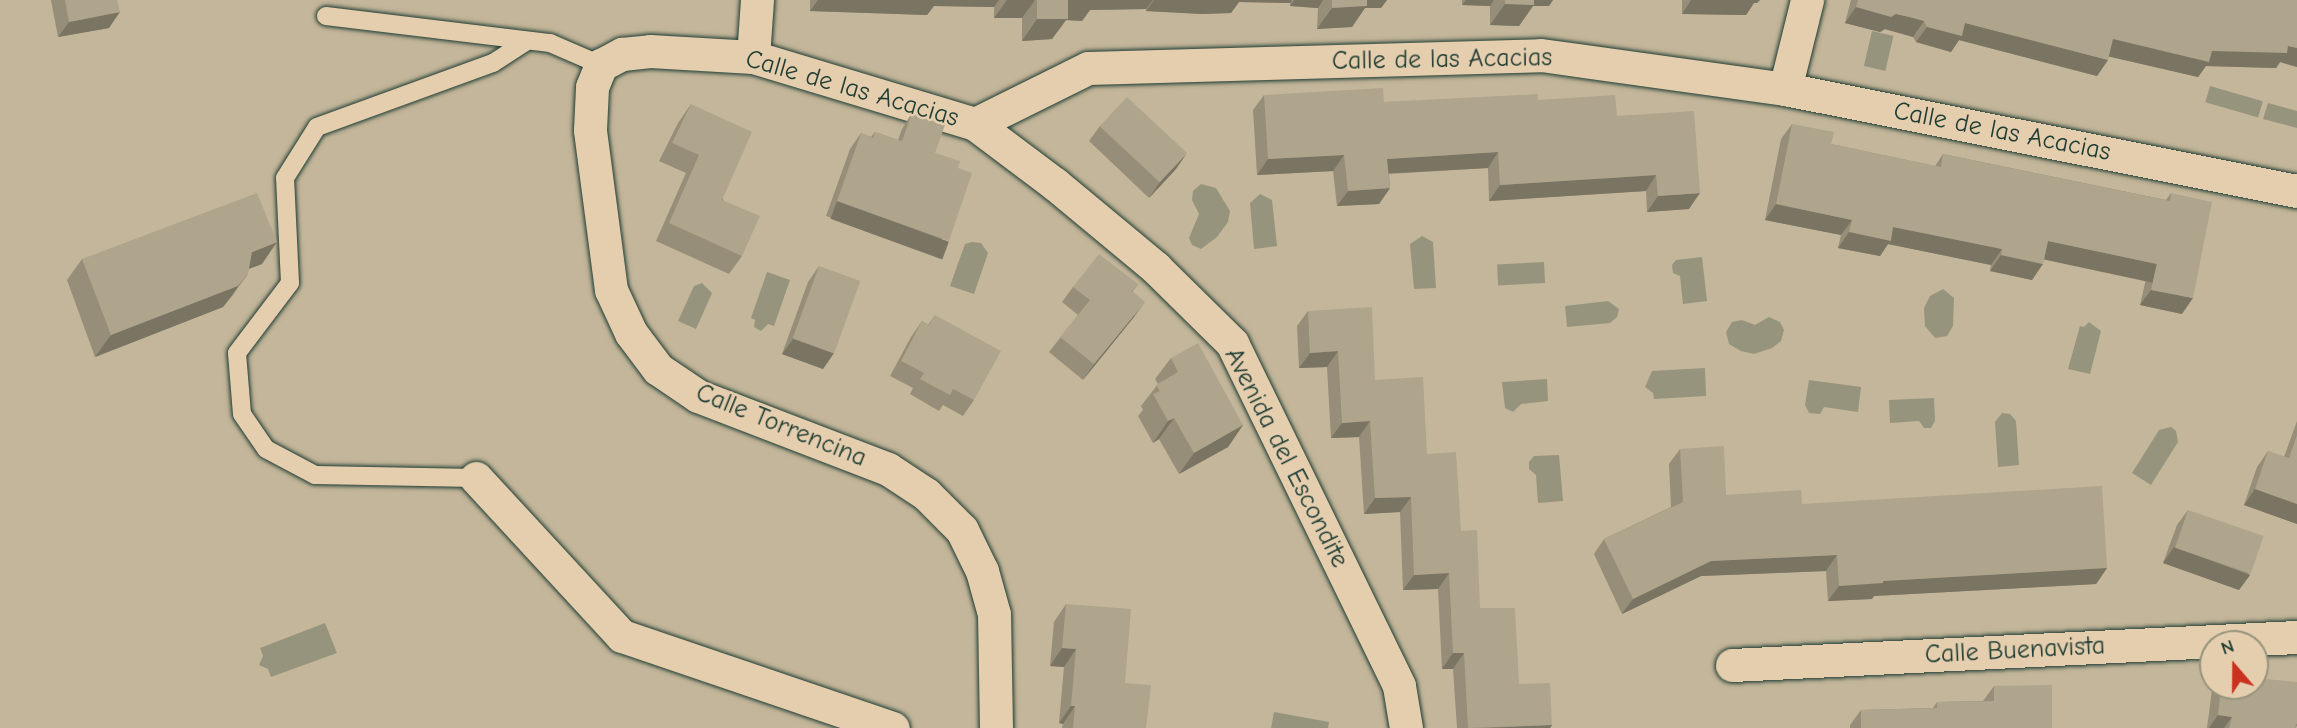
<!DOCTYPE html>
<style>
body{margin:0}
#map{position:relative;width:2297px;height:728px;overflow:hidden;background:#e5ceae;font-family:"Comic Neue",sans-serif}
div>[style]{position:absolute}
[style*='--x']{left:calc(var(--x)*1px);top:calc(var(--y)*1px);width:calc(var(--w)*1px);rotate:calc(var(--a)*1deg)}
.green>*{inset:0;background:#c4b69a}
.water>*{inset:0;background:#97947d;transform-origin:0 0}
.roads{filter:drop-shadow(0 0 2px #1f3d34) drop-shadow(0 0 2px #1f3d34)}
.lane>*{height:18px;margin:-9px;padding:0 9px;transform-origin:9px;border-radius:9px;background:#e5ceae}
.street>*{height:33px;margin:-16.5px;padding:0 16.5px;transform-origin:16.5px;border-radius:16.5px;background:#e5ceae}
.wall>*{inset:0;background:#968e78}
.shaded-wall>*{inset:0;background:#7a7462;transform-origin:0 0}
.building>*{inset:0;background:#aea58c;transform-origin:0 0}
span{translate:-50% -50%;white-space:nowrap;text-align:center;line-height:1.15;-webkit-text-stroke:5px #e5ceae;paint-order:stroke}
.street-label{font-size:26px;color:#1f3d34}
.north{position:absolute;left:2199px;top:630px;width:70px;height:70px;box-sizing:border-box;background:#e5ceae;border:2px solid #96947d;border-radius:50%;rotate:340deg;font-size:19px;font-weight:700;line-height:28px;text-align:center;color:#1f3d34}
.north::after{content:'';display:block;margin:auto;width:24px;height:32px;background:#c8321e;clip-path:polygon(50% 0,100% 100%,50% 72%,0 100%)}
</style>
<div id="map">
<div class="green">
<i style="clip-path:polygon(evenodd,0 0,2297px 0,2297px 728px,0 728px,0 0,2213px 644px,2255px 644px,2255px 686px,2213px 686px,2213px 644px)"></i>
</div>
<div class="water">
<i style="left:1872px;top:31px;width:22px;height:36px;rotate:13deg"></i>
<i style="left:2210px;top:86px;width:55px;height:17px;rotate:16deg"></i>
<i style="clip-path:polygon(2268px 103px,2297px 111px,2297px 128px,2263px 119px)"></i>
<i style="clip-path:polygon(1201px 184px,1216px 188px,1230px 211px,1228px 222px,1217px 237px,1201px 249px,1192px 245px,1189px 238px,1199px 214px,1192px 200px,1193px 191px)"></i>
<i style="clip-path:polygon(1260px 194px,1272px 200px,1277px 246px,1254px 249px,1250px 203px)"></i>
<i style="clip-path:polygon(1422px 236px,1433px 242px,1436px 288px,1414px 289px,1410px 244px)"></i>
<i style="clip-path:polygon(972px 242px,981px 243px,988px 253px,974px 294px,950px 286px,965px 244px)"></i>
<i style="clip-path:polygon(1702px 257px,1707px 301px,1683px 304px,1680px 276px,1673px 273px,1672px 265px,1676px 260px)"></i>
<i style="left:1544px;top:262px;width:21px;height:47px;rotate:87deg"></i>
<i style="clip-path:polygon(767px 272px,790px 280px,774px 326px,768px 324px,761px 331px,754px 327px,755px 320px,751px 318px)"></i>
<i style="clip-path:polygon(702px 283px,712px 293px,696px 329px,678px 321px,694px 286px)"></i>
<i style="clip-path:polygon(1943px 289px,1954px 298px,1953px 326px,1947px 336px,1935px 338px,1925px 326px,1924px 308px,1930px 296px)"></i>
<i style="clip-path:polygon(1608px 301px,1619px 309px,1617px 317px,1610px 323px,1567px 327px,1565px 306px)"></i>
<i style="clip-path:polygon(1769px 317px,1780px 322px,1784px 330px,1781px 341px,1772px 348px,1754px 354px,1741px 351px,1729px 344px,1726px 332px,1732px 322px,1742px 320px,1755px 325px)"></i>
<i style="clip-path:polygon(2089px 322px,2101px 331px,2090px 374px,2068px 369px,2080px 326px,2084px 327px)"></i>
<i style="clip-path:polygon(1705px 368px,1706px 396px,1654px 399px,1653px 393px,1645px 387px,1652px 371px)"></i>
<i style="clip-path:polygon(1547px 379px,1548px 401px,1521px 404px,1513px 412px,1505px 408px,1502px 382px)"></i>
<i style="clip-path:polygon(1809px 380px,1861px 387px,1858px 412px,1824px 407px,1820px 414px,1809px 413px,1805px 405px)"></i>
<i style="clip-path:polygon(1934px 398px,1935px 421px,1931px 428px,1924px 428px,1919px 421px,1890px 423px,1889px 400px)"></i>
<i style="clip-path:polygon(2002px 413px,2010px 414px,2016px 421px,2019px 465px,1998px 467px,1995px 422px)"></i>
<i style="clip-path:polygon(2171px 427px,2176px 431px,2178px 442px,2151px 485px,2132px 473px,2159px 430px)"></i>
<i style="clip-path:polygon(1559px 455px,1563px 501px,1538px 503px,1536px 475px,1529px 469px,1529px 462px,1534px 456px)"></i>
<i style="clip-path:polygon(325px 623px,337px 653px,271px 677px,268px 669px,259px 665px,263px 656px,260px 648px)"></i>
<i style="clip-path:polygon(1274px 712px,1329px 722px,1328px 728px,1271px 728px)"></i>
</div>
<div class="roads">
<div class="lane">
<i style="--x:326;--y:16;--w:226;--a:6.9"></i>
<i style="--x:550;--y:43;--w:56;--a:23.3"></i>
<i style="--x:476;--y:478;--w:161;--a:-178.9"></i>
<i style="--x:315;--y:475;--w:55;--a:-152"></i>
<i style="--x:266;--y:449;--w:42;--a:-124.4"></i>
<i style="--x:242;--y:414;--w:61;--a:-94.7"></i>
<i style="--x:237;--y:353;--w:88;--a:-52.9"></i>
<i style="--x:290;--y:283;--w:105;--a:-92.7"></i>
<i style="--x:285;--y:178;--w:60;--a:-57.9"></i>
<i style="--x:317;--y:127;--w:187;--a:-20"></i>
<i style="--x:493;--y:63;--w:40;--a:-32.9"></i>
</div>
<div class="street">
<i style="--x:753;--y:57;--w:57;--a:-86"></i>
<i style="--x:1785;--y:89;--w:92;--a:-76.1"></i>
<i style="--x:975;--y:124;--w:100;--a:36.9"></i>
<i style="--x:1055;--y:184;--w:131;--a:39.7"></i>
<i style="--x:1156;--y:268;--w:107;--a:44.6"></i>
<i style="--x:1232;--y:343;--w:381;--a:64"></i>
<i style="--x:1399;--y:686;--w:43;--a:80.5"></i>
<i style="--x:476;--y:478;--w:215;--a:47.3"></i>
<i style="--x:622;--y:636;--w:286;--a:18.8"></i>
<i style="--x:1732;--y:665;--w:566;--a:-2.84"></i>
<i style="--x:996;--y:728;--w:114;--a:-91"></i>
<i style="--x:994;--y:614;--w:45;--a:-105.6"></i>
<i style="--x:982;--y:571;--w:46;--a:-116"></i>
<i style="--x:962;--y:530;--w:51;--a:-135"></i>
<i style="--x:926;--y:494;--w:45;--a:-146.7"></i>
<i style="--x:888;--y:469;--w:204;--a:-159"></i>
<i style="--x:698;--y:396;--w:48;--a:-146"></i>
<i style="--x:658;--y:369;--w:45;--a:-126.9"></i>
<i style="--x:631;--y:333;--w:47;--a:-114.9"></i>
<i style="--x:611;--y:290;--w:161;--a:-97.5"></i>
<i style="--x:590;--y:130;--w:43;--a:-87.3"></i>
<i style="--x:592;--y:87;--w:24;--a:-68"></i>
<i style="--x:601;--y:65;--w:24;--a:-28"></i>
<i style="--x:622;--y:54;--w:28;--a:-6"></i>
<i style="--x:650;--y:51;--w:103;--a:3.3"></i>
<i style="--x:753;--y:57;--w:232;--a:16.8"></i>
<i style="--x:975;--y:124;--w:126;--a:-26.4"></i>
<i style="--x:1088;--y:68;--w:453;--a:-1.6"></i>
<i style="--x:1541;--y:55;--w:246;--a:7.9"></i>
<i style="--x:1785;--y:89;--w:522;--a:11.27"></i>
</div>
</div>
<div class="wall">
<i style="clip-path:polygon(51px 0,117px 0,109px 28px,58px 37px)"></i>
<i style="clip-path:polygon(810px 0,1387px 0,1381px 8px,1365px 8px,1352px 27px,1317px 29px,1318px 8px,1290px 6px,1290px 3px,1239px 2px,1231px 13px,1202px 14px,1146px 11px,1146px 9px,1090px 10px,1082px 21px,1066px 20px,1052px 39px,1022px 41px,1022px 18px,994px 18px,994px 7px,934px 6px,927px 15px,810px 11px)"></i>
<i style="clip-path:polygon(1462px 0,1553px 0,1549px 6px,1533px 6px,1519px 26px,1490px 25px,1490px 6px,1462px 5px)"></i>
<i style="clip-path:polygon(1682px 0,1760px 0,1757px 3px,1754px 3px,1746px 15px,1682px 14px)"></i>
<i style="clip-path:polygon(1851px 0,2297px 0,2297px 67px,2280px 62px,2276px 68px,2206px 66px,2198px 77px,2109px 56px,2108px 60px,2097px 76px,1959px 40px,1951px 52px,1916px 42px,1913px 37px,1885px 29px,1880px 32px,1845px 23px)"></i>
<i style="clip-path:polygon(1264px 95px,1384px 102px,1538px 100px,1617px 116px,1689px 209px,1647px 212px,1646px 191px,1489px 201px,1488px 168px,1389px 174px,1390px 188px,1379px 204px,1337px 206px,1333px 171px,1257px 175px,1253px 110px)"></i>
<i style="clip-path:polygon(691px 104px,742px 256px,729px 274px,656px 241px,686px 173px,659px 161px,678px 123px)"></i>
<i style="clip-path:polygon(912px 113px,935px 153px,958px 168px,938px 256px,826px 216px,850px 149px,861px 133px,871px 137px,875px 132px,898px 140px,902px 129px)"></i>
<i style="clip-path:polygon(1792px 124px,1831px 144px,1935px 166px,1943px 154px,2166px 200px,2171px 193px,2182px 314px,2140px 305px,2146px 279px,2045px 258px,2032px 280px,1990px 271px,1991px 265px,1888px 244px,1880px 256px,1838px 248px,1841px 235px,1765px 220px,1781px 139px)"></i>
<i style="clip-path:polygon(1100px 126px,1176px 169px,1149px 198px,1089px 141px)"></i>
<i style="clip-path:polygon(82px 259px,262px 264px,249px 269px,233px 295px,223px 307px,95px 357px,67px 280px)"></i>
<i style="clip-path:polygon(819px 266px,834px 353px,823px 369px,782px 354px,808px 282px)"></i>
<i style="clip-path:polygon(1138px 284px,1133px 291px,1134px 317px,1083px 380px,1049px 352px,1078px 315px,1062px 302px,1073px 287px)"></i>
<i style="clip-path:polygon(1308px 311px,1375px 380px,1427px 454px,1461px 531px,1480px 608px,1519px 684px,1552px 725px,1550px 728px,1457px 728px,1453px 669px,1442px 669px,1438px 589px,1403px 590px,1400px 512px,1364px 514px,1359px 437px,1331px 438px,1327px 367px,1299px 368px,1297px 326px)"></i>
<i style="clip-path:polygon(935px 315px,974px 400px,963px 416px,943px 405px,939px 411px,910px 394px,913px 388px,890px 376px,911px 337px,922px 321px,928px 325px)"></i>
<i style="clip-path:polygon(1171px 358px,1243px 425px,1228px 447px,1179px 474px,1159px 439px,1153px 443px,1138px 416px,1143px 410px,1141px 406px,1158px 384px,1155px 379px)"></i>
<i style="clip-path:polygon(2297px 421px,2297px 524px,2244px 505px,2257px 467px,2268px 451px,2284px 457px)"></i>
<i style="clip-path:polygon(1680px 449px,1726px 495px,1802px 504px,2107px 568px,2096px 584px,1874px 596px,1872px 599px,1828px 601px,1826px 571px,1701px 576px,1622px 614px,1594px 554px,1604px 539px,1671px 507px,1669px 464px)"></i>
<i style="clip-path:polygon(2188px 510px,2250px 575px,2239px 590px,2163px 563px,2177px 525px)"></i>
<i style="clip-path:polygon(1066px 604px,1125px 683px,1146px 728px,1062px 728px,1063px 724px,1059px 723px,1064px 667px,1050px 666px,1054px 622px)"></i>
<i style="clip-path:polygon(2297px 682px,2297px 726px,2295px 728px,2207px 728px,2212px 690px,2214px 686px,2255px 686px)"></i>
<i style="clip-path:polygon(1994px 686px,2052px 728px,1850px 728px,1850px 725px,1861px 710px,1933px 708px,1937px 702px,1983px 701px)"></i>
</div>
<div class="shaded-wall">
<i style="clip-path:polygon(818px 0,999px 0,994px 7px,934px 6px,927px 15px,810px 11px)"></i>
<i style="clip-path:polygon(1007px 0,1035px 0,1022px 18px,994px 18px)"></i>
<i style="clip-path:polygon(1067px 0,1153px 0,1146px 9px,1090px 10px,1082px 21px,1066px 20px,1052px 39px,1022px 41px,1037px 19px)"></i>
<i style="clip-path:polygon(1154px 0,1292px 0,1290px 3px,1239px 2px,1231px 13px,1202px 14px,1146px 11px)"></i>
<i style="clip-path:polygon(1294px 0,1323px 0,1318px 8px,1290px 6px)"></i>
<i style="clip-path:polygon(1358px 0,1387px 0,1381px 8px,1365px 8px,1352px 27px,1317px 29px,1332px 8px)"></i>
<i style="clip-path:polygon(1466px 0,1494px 0,1490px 6px,1462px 5px)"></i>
<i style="clip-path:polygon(1524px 0,1553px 0,1549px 6px,1533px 6px,1519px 26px,1490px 25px,1505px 4px)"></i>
<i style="clip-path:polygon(1691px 0,1760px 0,1757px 3px,1754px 3px,1746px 15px,1682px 14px)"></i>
<i style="clip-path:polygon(1856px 7px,1896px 14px,1924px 21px,1913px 37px,1885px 29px,1880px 32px,1845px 23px)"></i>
<i style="clip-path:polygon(120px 12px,109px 28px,58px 37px,69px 22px)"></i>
<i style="clip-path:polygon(1965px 23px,2108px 60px,2097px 76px,1959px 40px,1951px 52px,1916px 42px,1927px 27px)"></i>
<i style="clip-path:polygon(2113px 39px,2212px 51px,2288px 46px,2297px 48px,2297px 67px,2280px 62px,2276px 68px,2206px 66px,2198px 77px,2102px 55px)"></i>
<i style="clip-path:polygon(1498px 152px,1488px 168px,1377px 174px,1387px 159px)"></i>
<i style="clip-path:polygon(1187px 153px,1176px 169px,1149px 198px,1160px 182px)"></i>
<i style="clip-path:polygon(1344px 155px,1333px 171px,1257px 175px,1268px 159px)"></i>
<i style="clip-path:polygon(1656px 175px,1646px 191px,1489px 201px,1500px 185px)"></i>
<i style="clip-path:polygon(1390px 188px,1379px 204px,1337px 206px,1348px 191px)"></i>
<i style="clip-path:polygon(1700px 193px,1689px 209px,1647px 212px,1658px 196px)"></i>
<i style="left:837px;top:201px;width:119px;height:19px;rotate:20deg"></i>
<i style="clip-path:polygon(1776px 204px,1852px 220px,1841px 235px,1765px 220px)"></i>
<i style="clip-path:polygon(1893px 227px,2002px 249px,1991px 265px,1888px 244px,1880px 256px,1838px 248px,1849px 232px)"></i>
<i style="left:2048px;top:241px;width:111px;height:19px;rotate:12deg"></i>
<i style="clip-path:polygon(277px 242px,262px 264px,237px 273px,252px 252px)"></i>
<i style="clip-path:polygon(2001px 255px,2043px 264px,2032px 280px,1990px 271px)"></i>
<i style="clip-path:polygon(248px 274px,223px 307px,95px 357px,111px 335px)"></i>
<i style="clip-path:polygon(2151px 290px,2193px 298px,2182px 314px,2140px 305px)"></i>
<i style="clip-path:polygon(1145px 302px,1134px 317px,1083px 380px,1094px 364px)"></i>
<i style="clip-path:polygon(793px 339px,834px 353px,823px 369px,782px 354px)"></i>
<i style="clip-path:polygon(1338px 351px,1327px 367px,1299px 368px,1310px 353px)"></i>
<i style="clip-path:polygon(1174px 418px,1159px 439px,1153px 443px,1168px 421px)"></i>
<i style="clip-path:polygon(1370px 421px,1359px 437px,1331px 438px,1342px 423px)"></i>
<i style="clip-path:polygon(1243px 425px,1228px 447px,1179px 474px,1194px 453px)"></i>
<i style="clip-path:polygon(2255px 489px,2297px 504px,2297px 524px,2244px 505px)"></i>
<i style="clip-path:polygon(1411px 497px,1400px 512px,1364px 514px,1375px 498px)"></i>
<i style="clip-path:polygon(2174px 547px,2250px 575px,2239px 590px,2163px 563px)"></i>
<i style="clip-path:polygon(1837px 555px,1826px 571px,1701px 576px,1622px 614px,1633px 599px,1711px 561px)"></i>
<i style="clip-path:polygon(2107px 568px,2096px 584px,1874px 596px,1872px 599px,1828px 601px,1839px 586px,1883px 581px)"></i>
<i style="clip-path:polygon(1449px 573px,1438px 589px,1403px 590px,1414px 575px)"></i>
<i style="clip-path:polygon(1062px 648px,1076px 649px,1064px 667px,1050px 666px)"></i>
<i style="clip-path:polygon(1453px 653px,1464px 653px,1453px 669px,1442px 669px)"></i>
<i style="clip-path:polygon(1071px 706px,1075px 706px,1063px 724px,1059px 723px)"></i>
<i style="clip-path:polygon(2218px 715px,2232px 717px,2224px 728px,2209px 728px)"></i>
<i style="clip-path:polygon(1552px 725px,1550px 728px,1485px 728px)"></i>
</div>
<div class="building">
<i style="clip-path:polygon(65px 0,117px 0,120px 12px,69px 22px)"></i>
<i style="left:1037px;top:0;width:31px;height:19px"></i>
<i style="clip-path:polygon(1332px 0,1367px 0,1367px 6px,1332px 8px)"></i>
<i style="clip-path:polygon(1505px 0,1534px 0,1534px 5px,1505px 4px)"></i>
<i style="clip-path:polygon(1858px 0,2297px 0,2297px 48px,2288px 46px,2287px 53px,2212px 51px,2209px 62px,2113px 39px,2108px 60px,1965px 23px,1962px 36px,1927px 27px,1924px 21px,1910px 17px,1896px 14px,1891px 17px,1856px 7px)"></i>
<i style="clip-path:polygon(1383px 88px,1384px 102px,1538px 94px,1538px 100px,1615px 95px,1617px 116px,1694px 111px,1700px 193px,1658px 196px,1656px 175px,1500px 185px,1498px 152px,1387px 159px,1390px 188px,1348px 191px,1344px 155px,1268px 159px,1264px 95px)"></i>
<i style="left:1127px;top:97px;width:82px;height:40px;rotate:43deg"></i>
<i style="clip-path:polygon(691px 104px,752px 132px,722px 200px,760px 216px,742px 256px,669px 223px,699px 155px,672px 143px)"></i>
<i style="clip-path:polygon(912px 113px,945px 125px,935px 153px,960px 161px,958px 168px,972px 173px,949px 241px,837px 201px,861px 133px,873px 138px,875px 132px,902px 141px)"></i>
<i style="clip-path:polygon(1792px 124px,1834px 132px,1831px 144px,1941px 167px,1943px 154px,2170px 201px,2171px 193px,2212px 202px,2193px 298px,2151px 290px,2157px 264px,2048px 241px,2043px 264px,2001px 255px,2002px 249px,1893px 227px,1891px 241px,1849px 232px,1852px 220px,1776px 204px)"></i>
<i style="clip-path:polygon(257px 193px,277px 242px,252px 252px,248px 274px,238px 286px,111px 335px,82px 259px)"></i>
<i style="clip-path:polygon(1099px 254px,1138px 284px,1132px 291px,1145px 302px,1094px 364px,1060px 337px,1090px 300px,1073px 287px)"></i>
<i style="left:819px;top:266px;width:44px;height:77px;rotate:20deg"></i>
<i style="clip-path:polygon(1372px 307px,1375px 380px,1423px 377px,1427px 454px,1456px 452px,1461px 531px,1477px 530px,1480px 608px,1515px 608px,1519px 684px,1550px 683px,1552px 725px,1468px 728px,1464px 653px,1453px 653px,1449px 573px,1414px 575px,1411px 497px,1375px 498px,1370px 421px,1342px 423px,1338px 351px,1310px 353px,1308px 311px)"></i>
<i style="clip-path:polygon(935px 315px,1001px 351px,974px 400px,953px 389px,950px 395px,920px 379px,924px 373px,901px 361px,922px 321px,929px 325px)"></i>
<i style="clip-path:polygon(1198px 343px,1243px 425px,1194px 453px,1174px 418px,1168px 421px,1153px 394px,1160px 391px,1156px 385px,1178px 372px,1171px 358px)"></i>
<i style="clip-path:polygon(2297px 435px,2297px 504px,2255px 489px,2268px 451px,2289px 458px)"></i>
<i style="clip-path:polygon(1724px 446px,1726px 495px,1801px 490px,1802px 504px,2102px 486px,2107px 568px,1883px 581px,1883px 583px,1839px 586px,1837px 555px,1711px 561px,1633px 599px,1604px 539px,1683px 502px,1680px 449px)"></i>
<i style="left:2188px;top:510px;width:80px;height:40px;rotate:19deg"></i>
<i style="clip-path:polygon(1066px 604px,1131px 609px,1125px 683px,1151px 685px,1146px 728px,1073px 728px,1075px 706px,1071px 706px,1076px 649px,1062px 648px)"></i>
<i style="clip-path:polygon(2255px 678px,2297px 682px,2297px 724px,2296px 724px,2295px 728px,2229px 728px,2232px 717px,2218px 715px,2221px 686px,2255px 686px)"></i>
<i style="clip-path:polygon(2052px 685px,2052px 728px,1861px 728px,1861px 710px,1937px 708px,1937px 702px,1994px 701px,1994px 686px)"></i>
</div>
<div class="street-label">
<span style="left:1442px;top:60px;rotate:-1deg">Calle de las Acacias</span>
<span style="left:852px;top:89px;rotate:16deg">Calle de las Acacias</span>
<span style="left:2002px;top:132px;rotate:11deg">Calle de las Acacias</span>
<span style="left:781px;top:426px;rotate:22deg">Calle Torrencina</span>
<span style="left:1286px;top:458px;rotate:63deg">Avenida del Escondite</span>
<span style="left:2015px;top:651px;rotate:-3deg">Calle Buenavista</span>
</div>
<div class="north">N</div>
</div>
